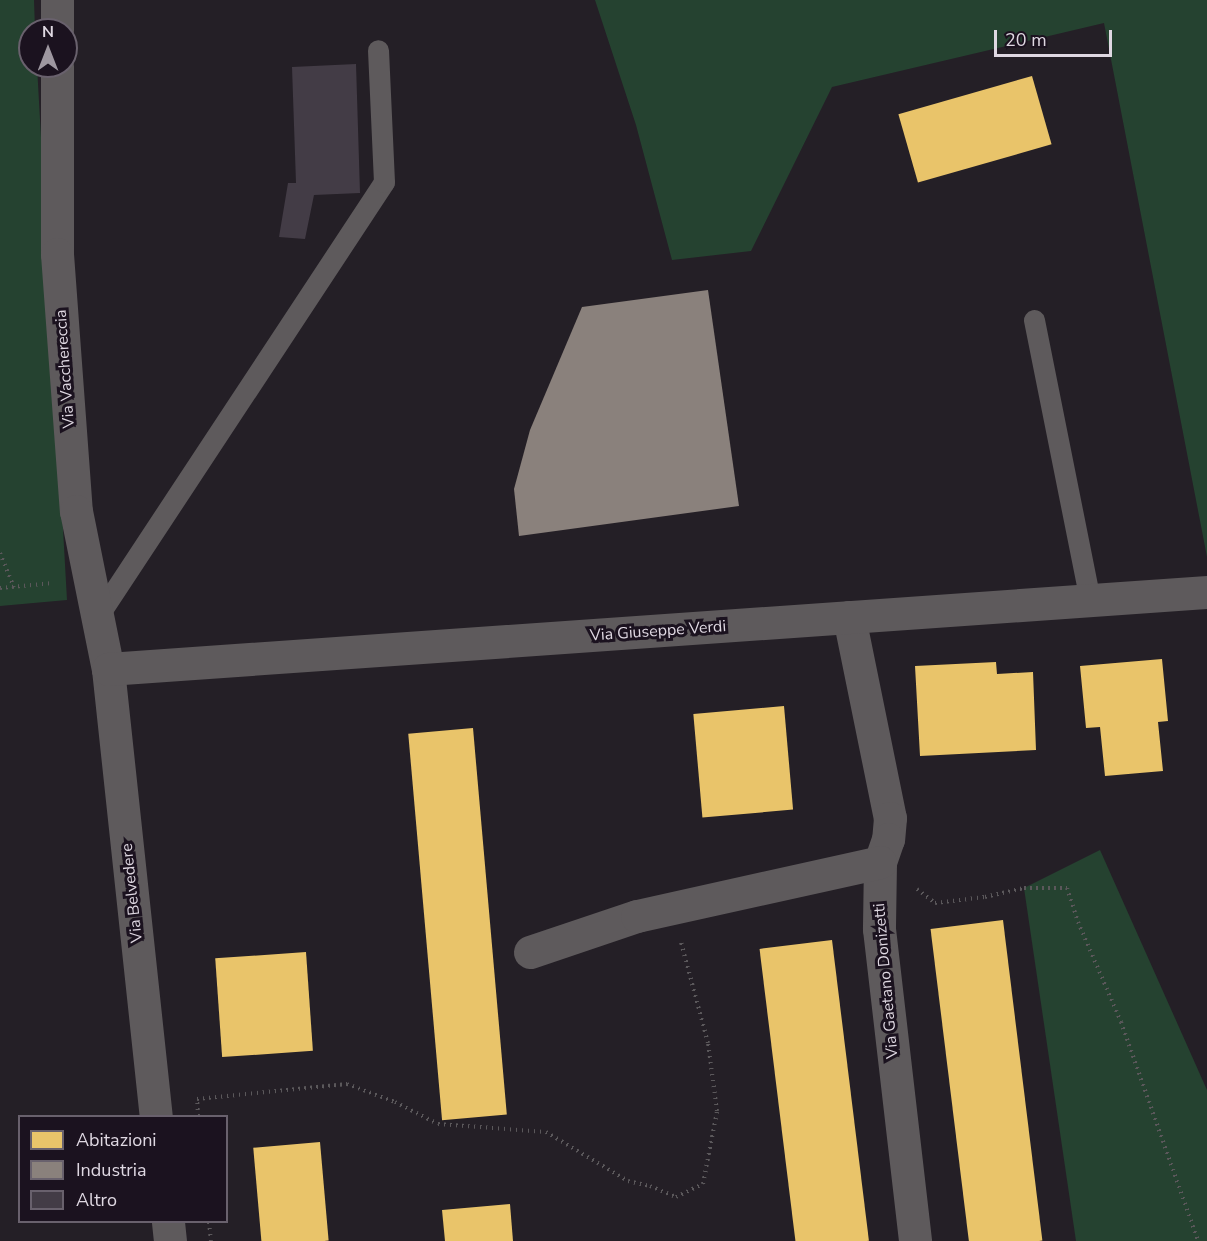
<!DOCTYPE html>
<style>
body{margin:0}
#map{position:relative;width:1207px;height:1241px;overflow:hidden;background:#241f26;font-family:"Nunito Sans",sans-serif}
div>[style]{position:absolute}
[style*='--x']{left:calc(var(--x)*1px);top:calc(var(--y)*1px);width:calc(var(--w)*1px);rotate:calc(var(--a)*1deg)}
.green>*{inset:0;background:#254230}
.homes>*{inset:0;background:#e9c46a;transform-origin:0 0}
.industry>*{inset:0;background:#8a817c}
.building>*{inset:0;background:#433c46}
.path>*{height:4px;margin-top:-2px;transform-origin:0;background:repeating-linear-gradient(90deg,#5b585b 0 1.5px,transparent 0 6px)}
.lane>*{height:21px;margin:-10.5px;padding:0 10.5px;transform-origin:10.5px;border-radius:10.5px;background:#5e5a5c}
.street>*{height:33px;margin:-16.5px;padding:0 16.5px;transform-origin:16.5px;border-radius:16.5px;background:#5e5a5c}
span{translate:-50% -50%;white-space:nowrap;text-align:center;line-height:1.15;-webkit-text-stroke:6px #1b121f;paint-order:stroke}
.street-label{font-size:16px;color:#dfd8e2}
.legend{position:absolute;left:18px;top:1115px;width:210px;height:108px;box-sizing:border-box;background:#1b121f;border:2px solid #69616d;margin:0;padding:8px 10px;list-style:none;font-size:18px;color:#dfd8e2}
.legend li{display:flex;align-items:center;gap:12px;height:30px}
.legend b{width:30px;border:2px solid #69616d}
.north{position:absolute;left:18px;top:18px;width:60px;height:60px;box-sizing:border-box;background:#1b121f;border:2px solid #69616d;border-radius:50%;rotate:0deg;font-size:16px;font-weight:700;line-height:24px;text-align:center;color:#dfd8e2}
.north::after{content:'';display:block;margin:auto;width:21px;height:27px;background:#9e97a0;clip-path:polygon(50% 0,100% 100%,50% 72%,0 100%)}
.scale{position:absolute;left:994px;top:30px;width:118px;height:27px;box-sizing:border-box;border:3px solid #dfd8e2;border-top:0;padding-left:8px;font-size:18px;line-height:21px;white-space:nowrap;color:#dfd8e2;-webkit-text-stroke:4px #1b121f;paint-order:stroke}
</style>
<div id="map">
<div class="green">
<i style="clip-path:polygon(0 0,34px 0,35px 30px,30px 30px,30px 66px,37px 66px,67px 600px,0 606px)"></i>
<i style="clip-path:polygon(595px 0,1207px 0,1207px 557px,1104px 23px,832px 87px,751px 251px,672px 260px,636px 125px)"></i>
<i style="clip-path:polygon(1100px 850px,1207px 1090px,1207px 1241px,1076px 1241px,1024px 888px)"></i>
</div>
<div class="homes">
<i style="left:1032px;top:76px;width:71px;height:139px;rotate:74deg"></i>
<i style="clip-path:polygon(1162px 659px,1168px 721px,1158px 722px,1163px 771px,1105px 776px,1100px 727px,1086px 728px,1080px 666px)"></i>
<i style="clip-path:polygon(996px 662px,997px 674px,1033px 672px,1036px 750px,920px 756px,915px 666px)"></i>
<i style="left:784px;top:706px;width:104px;height:91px;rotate:85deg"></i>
<i style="left:473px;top:728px;width:388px;height:65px;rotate:85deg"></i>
<i style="left:1003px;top:920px;width:323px;height:73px;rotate:83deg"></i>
<i style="left:832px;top:940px;width:303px;height:73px;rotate:83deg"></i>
<i style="left:306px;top:952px;width:99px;height:91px;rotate:86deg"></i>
<i style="left:320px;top:1142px;width:99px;height:67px;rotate:85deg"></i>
<i style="clip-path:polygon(510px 1204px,513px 1241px,445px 1241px,442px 1210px)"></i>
</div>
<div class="industry">
<i style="clip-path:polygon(708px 290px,739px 506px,519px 536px,514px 489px,530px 430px,582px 307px)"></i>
</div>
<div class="building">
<i style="clip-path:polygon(356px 64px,360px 193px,314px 195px,305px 239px,279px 237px,288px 183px,296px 183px,292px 67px)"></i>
</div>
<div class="path">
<i style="--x:0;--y:553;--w:37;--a:68"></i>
<i style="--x:0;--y:588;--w:53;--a:-5.4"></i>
<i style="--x:917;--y:889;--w:23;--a:38"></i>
<i style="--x:935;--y:903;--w:50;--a:-6.8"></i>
<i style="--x:985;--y:897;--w:40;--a:-13"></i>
<i style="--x:1024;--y:888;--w:43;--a:0"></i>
<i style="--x:1067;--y:888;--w:36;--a:72"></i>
<i style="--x:1078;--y:922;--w:109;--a:66.7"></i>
<i style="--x:1121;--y:1022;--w:232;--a:70.6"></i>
<i style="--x:198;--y:1116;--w:17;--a:-93"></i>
<i style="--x:197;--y:1099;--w:151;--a:-5.7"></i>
<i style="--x:347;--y:1084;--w:51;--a:20.6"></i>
<i style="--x:395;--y:1102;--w:48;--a:27.1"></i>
<i style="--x:438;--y:1124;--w:108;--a:4.2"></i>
<i style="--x:546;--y:1132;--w:96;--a:30.9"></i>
<i style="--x:628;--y:1181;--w:23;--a:13"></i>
<i style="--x:650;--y:1186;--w:28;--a:23"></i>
<i style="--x:676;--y:1197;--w:30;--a:-26"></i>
<i style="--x:703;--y:1184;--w:74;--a:-79.1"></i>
<i style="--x:717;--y:1111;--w:69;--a:-97.5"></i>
<i style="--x:708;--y:1043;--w:105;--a:-105"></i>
<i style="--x:209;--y:1222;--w:19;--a:84"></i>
</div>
<div class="lane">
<i style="--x:1034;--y:320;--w:286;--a:78.7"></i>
<i style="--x:96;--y:619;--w:523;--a:-56.61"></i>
<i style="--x:384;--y:182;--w:132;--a:-92.6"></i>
</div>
<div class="street">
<i style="--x:57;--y:0;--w:30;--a:90"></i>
<i style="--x:57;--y:66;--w:188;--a:90"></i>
<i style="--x:57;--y:254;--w:258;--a:85.8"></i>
<i style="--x:76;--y:511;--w:161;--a:78.6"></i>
<i style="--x:108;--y:669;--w:450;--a:83.9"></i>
<i style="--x:849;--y:617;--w:205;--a:78.5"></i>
<i style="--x:890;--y:818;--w:21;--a:95"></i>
<i style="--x:888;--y:839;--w:24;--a:109"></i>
<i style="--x:880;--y:862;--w:67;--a:90.9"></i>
<i style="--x:879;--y:929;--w:314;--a:83.4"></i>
<i style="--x:108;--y:669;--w:1102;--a:-4.01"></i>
<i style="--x:530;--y:952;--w:113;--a:-18.6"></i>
<i style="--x:637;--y:916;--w:249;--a:-12.5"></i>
<i style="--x:168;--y:1222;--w:19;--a:84"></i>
</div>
<div class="street-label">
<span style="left:65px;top:369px;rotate:-94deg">Via Vacchereccia</span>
<span style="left:658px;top:631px;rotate:-4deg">Via Giuseppe Verdi</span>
<span style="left:132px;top:893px;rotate:-96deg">Via Belvedere</span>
<span style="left:886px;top:981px;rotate:-95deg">Via Gaetano Donizetti</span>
</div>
<ul class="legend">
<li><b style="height:16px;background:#e9c46a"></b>Abitazioni</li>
<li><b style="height:16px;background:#8a817c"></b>Industria</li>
<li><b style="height:16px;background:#433c46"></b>Altro</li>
</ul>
<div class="north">N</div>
<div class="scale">20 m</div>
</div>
